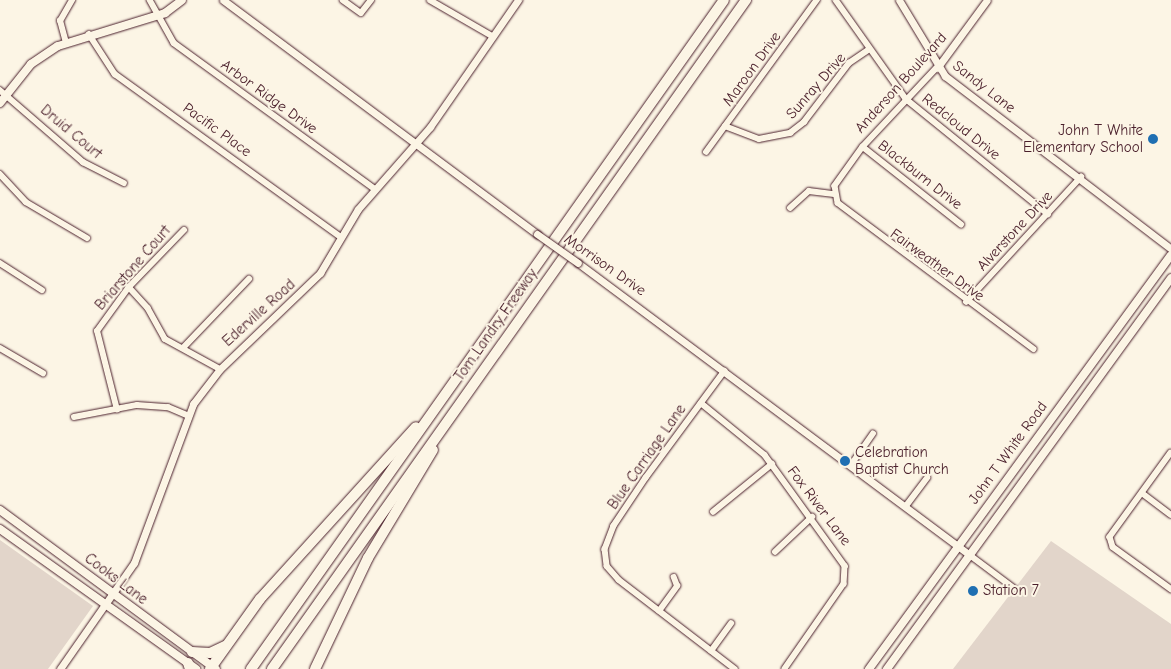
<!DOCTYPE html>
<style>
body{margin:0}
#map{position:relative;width:1171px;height:669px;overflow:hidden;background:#fcf5e5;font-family:"Comic Neue",sans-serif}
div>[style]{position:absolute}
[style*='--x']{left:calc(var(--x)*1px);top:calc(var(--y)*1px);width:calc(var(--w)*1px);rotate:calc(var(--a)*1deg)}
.green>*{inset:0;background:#e2d5ca}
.roads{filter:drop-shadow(0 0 1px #4a1f2b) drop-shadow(0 0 1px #4a1f2b)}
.minor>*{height:5.5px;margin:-2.75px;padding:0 2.75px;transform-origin:2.75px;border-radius:2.75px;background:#fcf5e5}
.tertiary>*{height:7px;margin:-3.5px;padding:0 3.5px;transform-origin:3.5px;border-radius:3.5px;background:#fcf5e5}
.secondary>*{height:8px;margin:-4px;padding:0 4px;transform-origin:4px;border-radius:4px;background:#fcf5e5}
.motorway>*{height:10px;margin:-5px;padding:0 5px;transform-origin:5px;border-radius:5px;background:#fcf5e5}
.bridges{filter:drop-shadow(0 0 1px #4a1f2b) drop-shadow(0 0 1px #4a1f2b)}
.tertiary-bridge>*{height:7px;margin:-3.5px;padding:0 3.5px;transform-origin:3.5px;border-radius:3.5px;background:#fcf5e5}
.dots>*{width:14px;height:14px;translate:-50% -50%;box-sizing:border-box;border:2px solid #fcf5e5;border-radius:50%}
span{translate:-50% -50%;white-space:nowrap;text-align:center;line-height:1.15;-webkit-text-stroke:4px #fcf5e5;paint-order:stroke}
.street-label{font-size:15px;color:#4a1f2b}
.poi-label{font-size:15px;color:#4a1f2b}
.right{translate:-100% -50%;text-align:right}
.left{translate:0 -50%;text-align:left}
</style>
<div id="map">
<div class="green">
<i style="clip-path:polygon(0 540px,93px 606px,48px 669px,0 669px)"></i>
<i style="clip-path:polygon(1051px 541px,1171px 624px,1171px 669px,953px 669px)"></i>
</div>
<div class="roads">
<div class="minor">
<i style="--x:150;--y:0;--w:49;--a:60.8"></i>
<i style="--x:174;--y:43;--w:248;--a:36"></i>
<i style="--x:343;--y:0;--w:22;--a:36"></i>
<i style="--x:361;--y:13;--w:16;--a:-52"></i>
<i style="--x:430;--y:0;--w:72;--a:30.1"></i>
<i style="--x:836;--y:0;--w:121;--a:54.7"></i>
<i style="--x:906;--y:99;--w:183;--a:39"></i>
<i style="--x:89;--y:34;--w:48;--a:57"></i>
<i style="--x:115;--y:74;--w:279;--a:35.8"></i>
<i style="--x:66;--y:43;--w:23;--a:-105"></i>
<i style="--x:60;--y:21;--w:24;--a:-60"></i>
<i style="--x:937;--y:68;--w:108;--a:133.1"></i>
<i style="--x:863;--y:147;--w:48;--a:125.7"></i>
<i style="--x:835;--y:186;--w:17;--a:80"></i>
<i style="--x:838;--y:203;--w:244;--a:36.7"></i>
<i style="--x:0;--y:90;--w:110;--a:40.9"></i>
<i style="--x:83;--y:162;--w:46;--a:27.1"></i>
<i style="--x:725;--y:126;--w:36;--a:21"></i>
<i style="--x:759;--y:139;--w:32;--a:-11"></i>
<i style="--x:790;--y:133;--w:18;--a:-38"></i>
<i style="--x:804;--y:122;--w:74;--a:-52.7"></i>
<i style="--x:849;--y:63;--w:23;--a:-34"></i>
<i style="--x:863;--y:147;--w:125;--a:38.2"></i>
<i style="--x:706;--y:152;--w:188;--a:-53.9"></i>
<i style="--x:0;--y:174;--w:38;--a:47"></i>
<i style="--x:26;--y:202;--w:71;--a:30.5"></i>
<i style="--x:790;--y:208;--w:25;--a:-42"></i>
<i style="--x:809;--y:191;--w:25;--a:7"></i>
<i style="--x:0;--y:263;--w:50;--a:32.7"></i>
<i style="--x:129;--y:287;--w:28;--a:48"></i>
<i style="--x:148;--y:308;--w:35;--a:61"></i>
<i style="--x:165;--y:339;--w:63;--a:28.6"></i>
<i style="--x:966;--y:302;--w:170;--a:-47.4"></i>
<i style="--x:184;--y:347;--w:94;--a:-46.3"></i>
<i style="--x:0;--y:348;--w:50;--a:30.2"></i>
<i style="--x:725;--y:371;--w:133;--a:126.4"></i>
<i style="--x:646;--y:478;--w:58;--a:123.7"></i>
<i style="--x:614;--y:526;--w:25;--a:111"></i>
<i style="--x:605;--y:549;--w:17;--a:83"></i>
<i style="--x:607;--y:566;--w:18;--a:49"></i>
<i style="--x:619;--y:580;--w:146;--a:37.5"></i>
<i style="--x:701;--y:403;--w:82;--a:39.1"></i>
<i style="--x:765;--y:455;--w:137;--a:54.2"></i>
<i style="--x:845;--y:566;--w:18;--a:93"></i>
<i style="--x:844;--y:584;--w:103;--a:124.8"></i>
<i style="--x:117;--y:410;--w:81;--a:-104.2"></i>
<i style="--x:97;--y:331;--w:54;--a:-54"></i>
<i style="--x:129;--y:287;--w:79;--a:-46"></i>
<i style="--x:74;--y:417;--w:64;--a:-10.8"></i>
<i style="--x:137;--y:405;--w:31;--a:4"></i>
<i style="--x:168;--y:407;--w:21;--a:23"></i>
<i style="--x:1171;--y:453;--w:104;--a:126"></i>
<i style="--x:1110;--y:537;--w:10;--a:73"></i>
<i style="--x:1113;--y:547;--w:72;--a:35.9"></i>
<i style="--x:851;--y:465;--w:38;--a:-55"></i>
<i style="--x:1142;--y:493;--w:36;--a:37"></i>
<i style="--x:906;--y:506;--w:35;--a:-53"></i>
<i style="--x:713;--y:512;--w:76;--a:-39.1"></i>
<i style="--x:775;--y:552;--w:51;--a:-43.4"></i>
<i style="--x:970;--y:555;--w:55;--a:36.9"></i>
<i style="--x:659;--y:611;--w:31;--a:-54"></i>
<i style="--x:677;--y:586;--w:9;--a:-111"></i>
<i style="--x:711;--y:651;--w:34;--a:-54"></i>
</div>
<div class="tertiary">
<i style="--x:223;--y:0;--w:392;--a:36.7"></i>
<i style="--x:899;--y:0;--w:89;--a:58.8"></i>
<i style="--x:945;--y:76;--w:285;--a:37.4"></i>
<i style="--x:937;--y:68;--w:84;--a:-53.7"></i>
<i style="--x:578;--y:263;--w:489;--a:36.7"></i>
<i style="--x:60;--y:669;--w:129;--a:-55.1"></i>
<i style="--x:134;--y:563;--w:170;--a:-69.6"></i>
<i style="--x:193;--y:404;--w:44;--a:-52.4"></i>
<i style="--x:220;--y:369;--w:139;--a:-43.8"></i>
<i style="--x:320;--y:273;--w:74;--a:-59.3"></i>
<i style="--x:358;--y:209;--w:109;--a:-48.7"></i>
<i style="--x:430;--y:127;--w:155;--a:-55.3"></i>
</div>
<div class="secondary">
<i style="--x:0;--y:103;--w:50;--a:-51.5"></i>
<i style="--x:31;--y:64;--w:32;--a:-34"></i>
<i style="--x:58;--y:46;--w:112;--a:-17.1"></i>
<i style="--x:165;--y:13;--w:21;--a:-37"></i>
<i style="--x:0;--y:510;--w:268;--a:36.4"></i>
<i style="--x:0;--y:529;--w:241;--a:35.5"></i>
<i style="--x:869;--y:669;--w:512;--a:-53.89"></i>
<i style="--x:887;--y:669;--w:483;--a:-54"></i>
</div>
<div class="motorway">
<i style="--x:192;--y:652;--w:18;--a:3"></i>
<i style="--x:210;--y:653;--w:17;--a:-25"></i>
<i style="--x:188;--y:663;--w:6;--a:72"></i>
<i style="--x:210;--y:669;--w:86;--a:-54.5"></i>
<i style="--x:260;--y:599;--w:232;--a:-47.8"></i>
<i style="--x:251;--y:669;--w:819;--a:-54.74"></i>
<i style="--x:272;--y:669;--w:820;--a:-54.68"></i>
<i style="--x:315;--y:669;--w:123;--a:-64.5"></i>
<i style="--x:368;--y:558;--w:126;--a:-59"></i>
</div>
</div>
<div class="bridges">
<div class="tertiary-bridge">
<i style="--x:537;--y:234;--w:50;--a:35.3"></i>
</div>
</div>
<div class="dots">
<i style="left:1153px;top:139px;background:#1f6fb2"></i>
<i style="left:845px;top:461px;background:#1f6fb2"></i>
<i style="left:973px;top:591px;background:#1f6fb2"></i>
</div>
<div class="street-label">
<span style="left:752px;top:69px;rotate:-54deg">Maroon Drive</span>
<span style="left:901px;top:83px;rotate:-48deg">Anderson Boulevard</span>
<span style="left:816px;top:86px;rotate:-49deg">Sunray Drive</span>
<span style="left:984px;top:87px;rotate:38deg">Sandy Lane</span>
<span style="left:269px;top:97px;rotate:36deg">Arbor Ridge Drive</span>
<span style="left:961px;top:127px;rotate:39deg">Redcloud Drive</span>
<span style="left:217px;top:130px;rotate:36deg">Pacific Place</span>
<span style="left:71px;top:132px;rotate:40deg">Druid Court</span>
<span style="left:920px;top:175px;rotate:38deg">Blackburn Drive</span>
<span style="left:1015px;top:231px;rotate:-47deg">Alverstone Drive</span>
<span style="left:605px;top:265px;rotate:35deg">Morrison Drive</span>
<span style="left:937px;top:265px;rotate:36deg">Fairweather Drive</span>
<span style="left:133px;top:268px;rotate:-49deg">Briarstone Court</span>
<span style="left:259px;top:313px;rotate:-42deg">Ederville Road</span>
<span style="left:496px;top:325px;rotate:-55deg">Tom Landry Freeway</span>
<span style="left:1008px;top:453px;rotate:-54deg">John T White Road</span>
<span style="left:647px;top:457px;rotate:-55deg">Blue Carriage Lane</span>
<span style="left:819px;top:506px;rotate:53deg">Fox River Lane</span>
<span style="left:116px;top:579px;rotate:37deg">Cooks Lane</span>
</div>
<div class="poi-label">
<span class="right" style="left:1143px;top:139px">John T White<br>Elementary School</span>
<span class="left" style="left:855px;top:461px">Celebration<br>Baptist Church</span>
<span class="left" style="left:983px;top:591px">Station 7</span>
</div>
</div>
